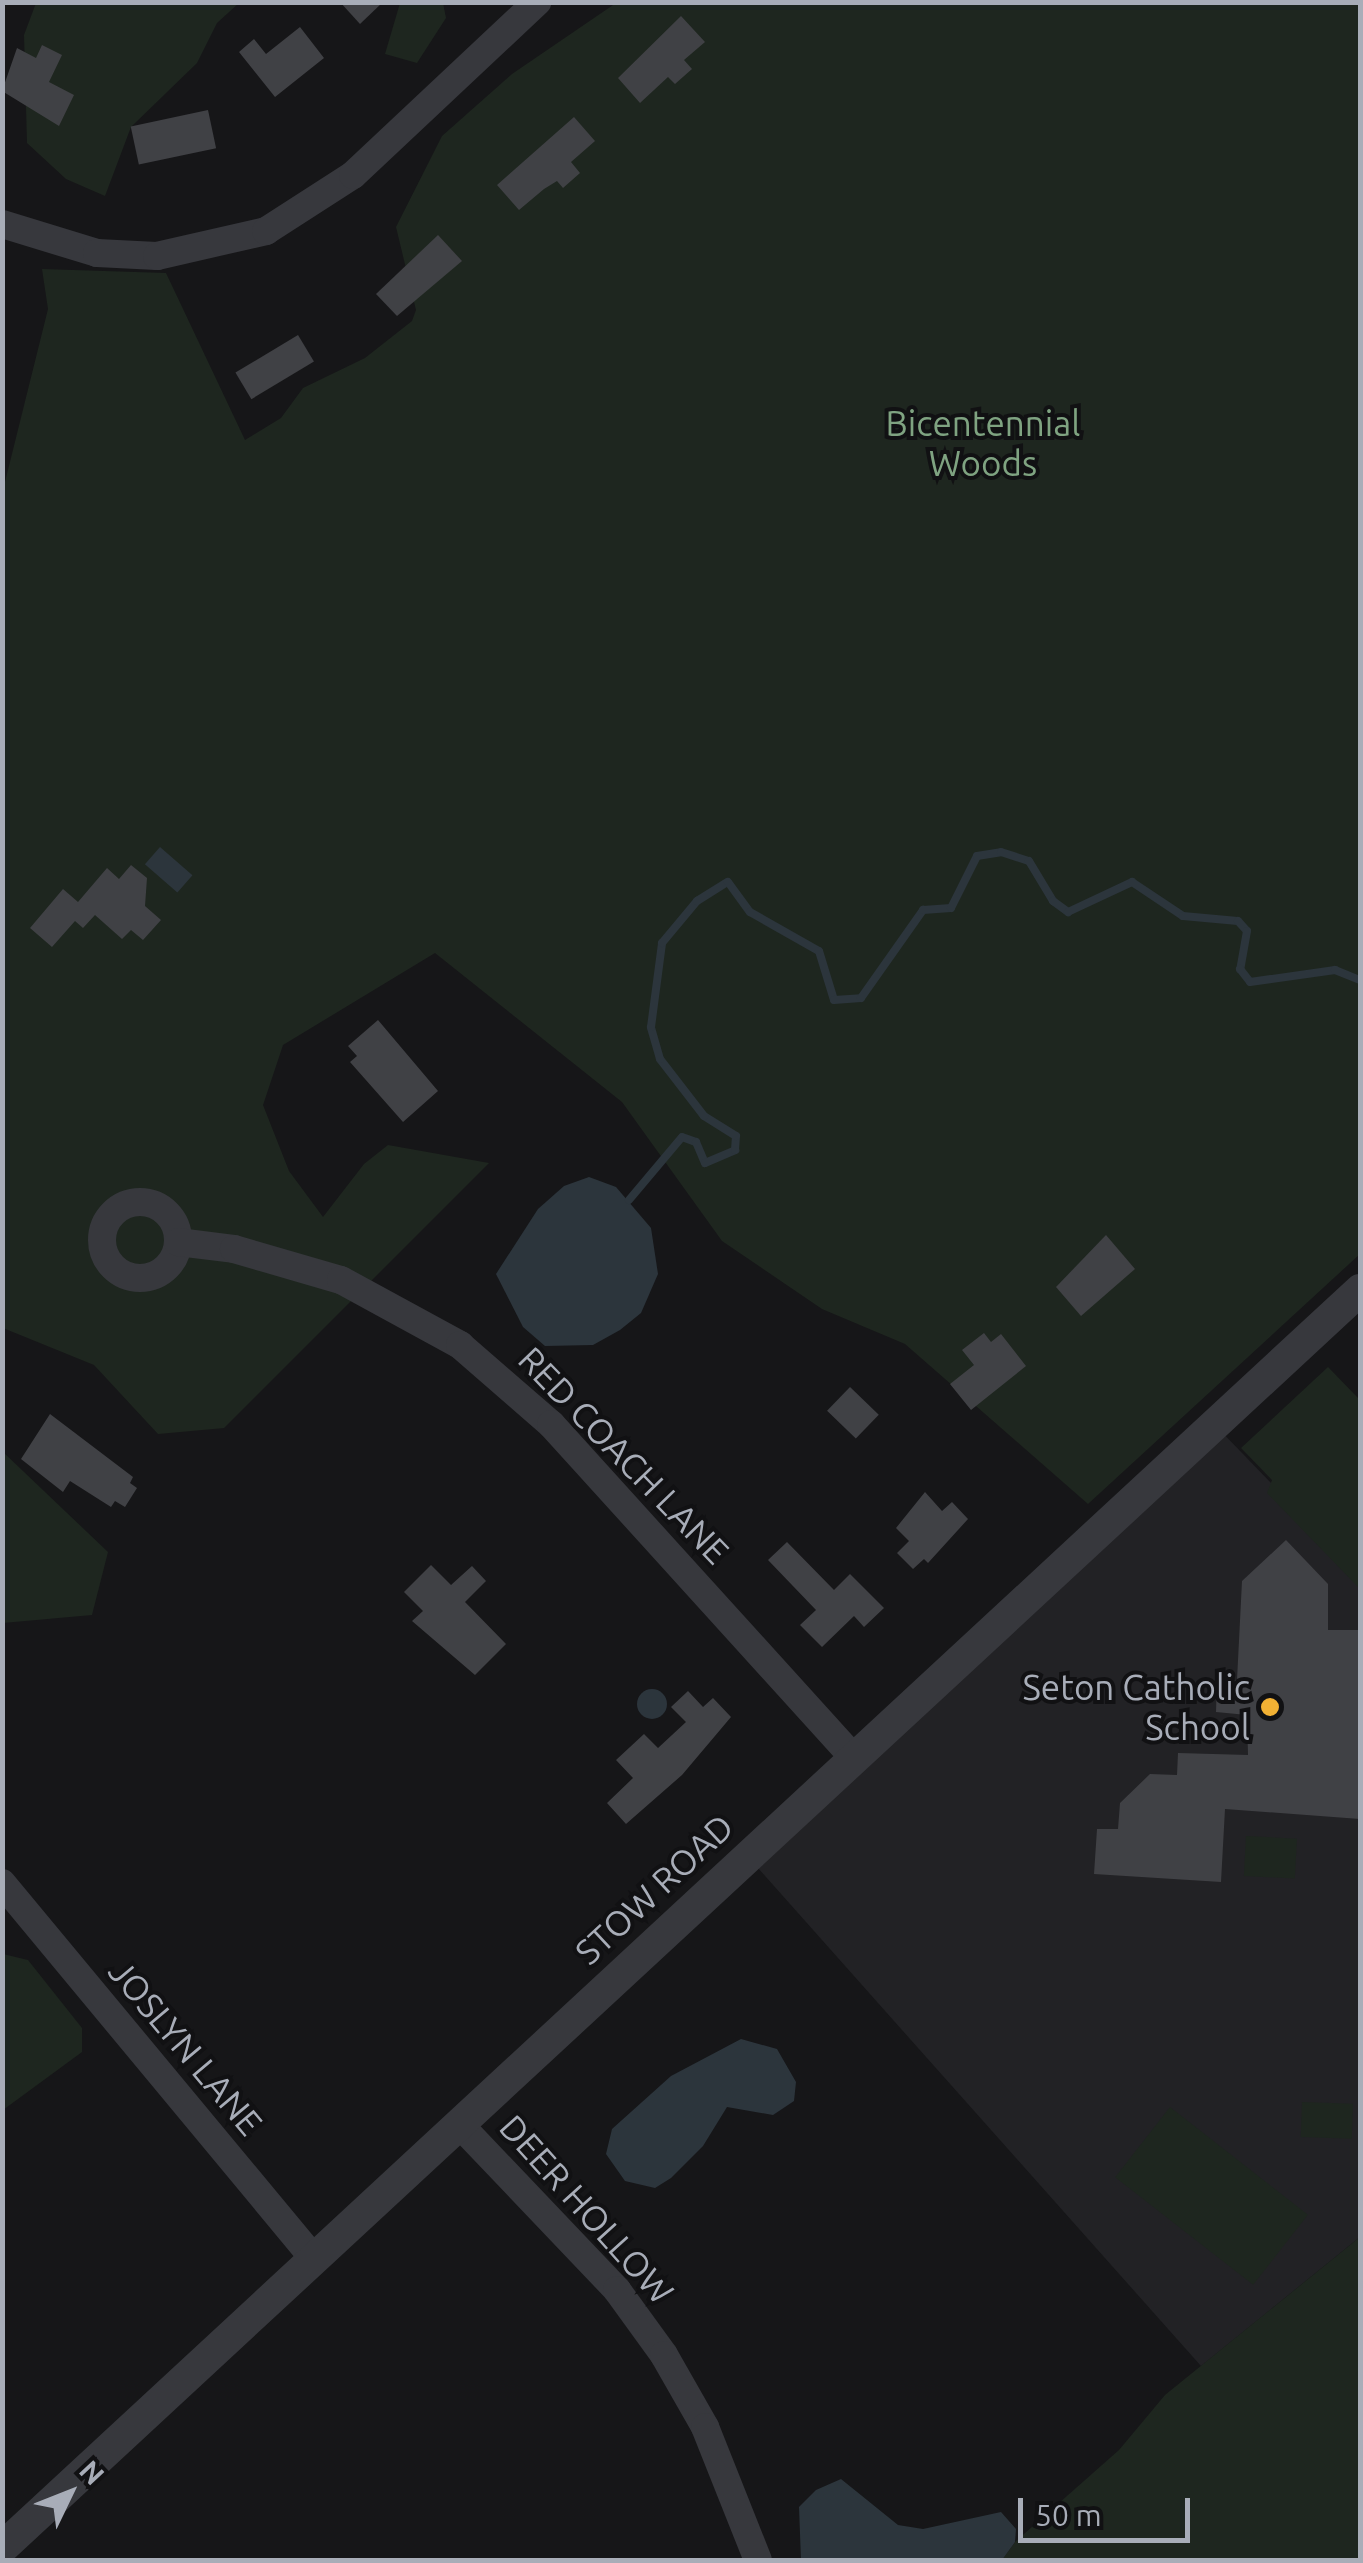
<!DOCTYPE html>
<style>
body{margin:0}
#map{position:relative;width:1363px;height:2563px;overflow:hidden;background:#161618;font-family:Ubuntu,sans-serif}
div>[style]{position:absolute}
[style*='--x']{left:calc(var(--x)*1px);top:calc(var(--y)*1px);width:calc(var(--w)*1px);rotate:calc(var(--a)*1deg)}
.built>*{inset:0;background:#222225}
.green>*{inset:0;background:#1e261f;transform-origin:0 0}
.water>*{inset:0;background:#2c353c;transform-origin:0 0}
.round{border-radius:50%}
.stream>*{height:8px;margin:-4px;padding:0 4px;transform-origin:4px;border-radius:4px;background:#2c353c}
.building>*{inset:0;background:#404145;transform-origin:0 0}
.minor>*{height:28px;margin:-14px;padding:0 14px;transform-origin:14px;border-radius:14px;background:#37383d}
.minor>.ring{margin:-14px;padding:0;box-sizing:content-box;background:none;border:28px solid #37383d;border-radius:50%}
.tertiary>*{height:32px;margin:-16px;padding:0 16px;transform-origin:16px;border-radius:16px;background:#37383d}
.dots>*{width:28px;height:28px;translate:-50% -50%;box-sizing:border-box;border:5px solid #111113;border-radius:50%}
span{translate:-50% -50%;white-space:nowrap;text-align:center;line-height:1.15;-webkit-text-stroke:8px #111113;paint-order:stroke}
.park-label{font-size:35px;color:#7fa381}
.street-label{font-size:35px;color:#a8adb8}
.poi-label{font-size:35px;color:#a8adb8}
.right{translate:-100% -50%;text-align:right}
.frame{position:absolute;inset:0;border:5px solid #a8adb8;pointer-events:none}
.north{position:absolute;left:20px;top:2443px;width:100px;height:100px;-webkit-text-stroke:8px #111113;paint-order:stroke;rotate:47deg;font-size:28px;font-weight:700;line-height:40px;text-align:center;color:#a8adb8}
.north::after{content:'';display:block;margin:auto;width:35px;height:45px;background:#a8adb8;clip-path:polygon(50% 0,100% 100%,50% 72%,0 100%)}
.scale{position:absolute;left:1018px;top:2498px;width:172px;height:45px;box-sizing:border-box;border:5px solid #a8adb8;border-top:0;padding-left:12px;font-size:30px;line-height:35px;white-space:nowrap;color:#a8adb8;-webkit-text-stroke:8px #111113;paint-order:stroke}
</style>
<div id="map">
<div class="built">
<i style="clip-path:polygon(1215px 1425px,1360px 1575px,1360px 2237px,1201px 2366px,757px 1867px)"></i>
</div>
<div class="green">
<i style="clip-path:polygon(36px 3px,239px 3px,217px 23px,197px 63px,131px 127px,105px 196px,66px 179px,27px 143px,24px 35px)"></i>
<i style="clip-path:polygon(400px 3px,443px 3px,446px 18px,417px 63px,385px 54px)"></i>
<i style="clip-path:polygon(616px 3px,1360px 3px,1360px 1254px,1088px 1504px,905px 1344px,822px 1309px,722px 1241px,622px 1102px,435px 953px,283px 1045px,263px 1105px,289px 1171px,323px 1217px,364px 1164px,388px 1145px,489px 1163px,224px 1428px,158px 1434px,94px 1365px,3px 1328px,2px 494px,48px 309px,42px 269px,166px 273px,245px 440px,281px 418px,303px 388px,365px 358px,412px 321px,416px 310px,396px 227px,442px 136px,512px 74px)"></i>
<i style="clip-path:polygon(1328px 1367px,1360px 1400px,1360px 1589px,1267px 1493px,1272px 1480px,1241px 1448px)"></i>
<i style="clip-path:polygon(2px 1451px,108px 1552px,92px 1615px,3px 1623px)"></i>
<i style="left:1246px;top:1836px;width:51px;height:40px;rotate:3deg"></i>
<i style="clip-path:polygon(3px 1954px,28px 1960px,82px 2028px,82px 2052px,3px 2110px)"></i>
<i style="left:1302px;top:2102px;width:51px;height:35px;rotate:2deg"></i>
<i style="left:1170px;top:2107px;width:175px;height:89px;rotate:38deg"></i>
<i style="clip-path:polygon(1360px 2237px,1360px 2560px,1002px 2560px,1015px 2542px,1119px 2450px,1165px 2395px)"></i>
</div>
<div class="water">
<i style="left:160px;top:847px;width:43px;height:23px;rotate:41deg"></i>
<i style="clip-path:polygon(589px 1177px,616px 1187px,651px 1228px,658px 1274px,641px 1313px,620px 1330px,593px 1345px,545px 1346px,523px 1327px,496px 1274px,538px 1209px,564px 1186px)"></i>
<i class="round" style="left:637px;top:1689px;width:30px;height:30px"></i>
<i style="clip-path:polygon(741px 2039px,777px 2049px,796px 2082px,794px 2101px,773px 2115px,727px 2107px,703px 2146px,671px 2178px,655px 2188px,625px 2181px,606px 2154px,612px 2129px,671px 2076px)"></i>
<i style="clip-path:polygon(841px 2479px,898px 2525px,923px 2529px,1001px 2512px,1016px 2529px,1015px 2542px,1002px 2560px,801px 2560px,799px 2507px,816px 2490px)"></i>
</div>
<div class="stream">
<i style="--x:629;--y:1200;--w:82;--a:-49.9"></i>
<i style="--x:682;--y:1137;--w:15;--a:20"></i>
<i style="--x:696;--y:1142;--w:23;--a:67"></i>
<i style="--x:705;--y:1163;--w:33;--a:-23"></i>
<i style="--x:735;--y:1150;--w:14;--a:-86"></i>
<i style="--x:736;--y:1136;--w:38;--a:-148"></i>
<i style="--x:704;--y:1116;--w:72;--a:-127.7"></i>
<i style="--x:660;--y:1059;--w:33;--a:-106"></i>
<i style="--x:651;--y:1027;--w:85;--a:-82.5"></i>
<i style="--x:662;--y:943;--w:55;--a:-50.2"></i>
<i style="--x:697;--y:901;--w:36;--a:-32"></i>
<i style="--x:728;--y:882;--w:37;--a:54"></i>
<i style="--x:750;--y:912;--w:79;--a:29.5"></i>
<i style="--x:819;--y:951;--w:51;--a:73"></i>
<i style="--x:834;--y:1000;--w:27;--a:-4"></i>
<i style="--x:861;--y:998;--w:108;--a:-54.8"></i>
<i style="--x:923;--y:910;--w:28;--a:-4"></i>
<i style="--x:951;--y:908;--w:58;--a:-63.4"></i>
<i style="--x:977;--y:856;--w:24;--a:-9"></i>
<i style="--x:1001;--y:852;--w:29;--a:18"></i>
<i style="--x:1029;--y:861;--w:47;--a:59"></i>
<i style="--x:1053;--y:901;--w:19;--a:36"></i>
<i style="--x:1068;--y:912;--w:71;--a:-25.1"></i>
<i style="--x:1132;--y:882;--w:61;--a:33.7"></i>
<i style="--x:1183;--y:916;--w:55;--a:5.2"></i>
<i style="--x:1238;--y:921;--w:13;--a:48"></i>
<i style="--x:1247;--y:931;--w:39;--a:100"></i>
<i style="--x:1240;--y:969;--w:16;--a:52"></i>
<i style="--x:1250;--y:982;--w:86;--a:-8"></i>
<i style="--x:1335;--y:970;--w:27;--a:22"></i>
</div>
<div class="building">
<i style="clip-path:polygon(340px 2px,383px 2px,360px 24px)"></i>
<i style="clip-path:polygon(681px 16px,705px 42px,684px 60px,692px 69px,675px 84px,668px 77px,640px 103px,618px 78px)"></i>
<i style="clip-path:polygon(300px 27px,324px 58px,275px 97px,239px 52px,254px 39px,266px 54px)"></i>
<i style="clip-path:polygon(42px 45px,62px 55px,49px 82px,74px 95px,59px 126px,2px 91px,17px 48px,36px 58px)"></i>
<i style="left:208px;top:110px;width:39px;height:79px;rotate:78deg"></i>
<i style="clip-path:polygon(574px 117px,595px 141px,571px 162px,580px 173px,563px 188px,557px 181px,544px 189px,519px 210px,497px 185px)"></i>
<i style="clip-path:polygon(438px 235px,462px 261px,397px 316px,376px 294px)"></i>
<i style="left:298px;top:335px;width:31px;height:73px;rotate:59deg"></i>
<i style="clip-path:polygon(131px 865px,147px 878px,145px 906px,161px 920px,143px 940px,131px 930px,122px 939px,95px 915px,83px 928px,75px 921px,52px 947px,30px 928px,63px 889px,78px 902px,107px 868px,119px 879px)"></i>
<i style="clip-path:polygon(378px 1020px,438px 1091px,403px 1122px,350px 1062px,357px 1056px,348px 1046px)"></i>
<i style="clip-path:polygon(1106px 1235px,1135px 1269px,1081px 1316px,1056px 1287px)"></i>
<i style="clip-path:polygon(984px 1333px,991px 1342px,1001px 1334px,1026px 1366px,971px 1410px,950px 1384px,974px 1365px,962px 1350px)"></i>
<i style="left:850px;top:1387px;width:40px;height:33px;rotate:44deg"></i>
<i style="clip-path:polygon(50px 1414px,133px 1477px,130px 1483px,137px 1488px,125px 1507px,115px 1501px,111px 1507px,70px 1481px,63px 1492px,21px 1459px)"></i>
<i style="clip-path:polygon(925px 1492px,942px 1511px,952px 1502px,968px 1519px,928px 1563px,924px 1559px,913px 1569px,897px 1553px,909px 1541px,896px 1528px)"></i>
<i style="clip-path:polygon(1286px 1540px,1328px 1584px,1328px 1630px,1360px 1630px,1360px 1819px,1225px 1809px,1221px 1882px,1094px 1874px,1097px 1829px,1118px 1829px,1120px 1803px,1150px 1774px,1177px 1775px,1178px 1753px,1248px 1755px,1247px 1715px,1216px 1712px,1217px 1680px,1237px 1680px,1242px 1581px)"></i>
<i style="clip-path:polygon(787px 1542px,834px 1590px,850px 1574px,884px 1608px,864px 1627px,854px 1616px,822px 1647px,800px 1625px,816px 1610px,768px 1560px)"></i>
<i style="clip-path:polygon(431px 1565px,451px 1585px,472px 1566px,486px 1581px,465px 1602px,506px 1644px,475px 1675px,412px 1621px,423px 1611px,404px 1592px)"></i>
<i style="clip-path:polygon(688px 1691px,703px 1707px,713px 1698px,731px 1717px,682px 1775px,626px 1824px,607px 1803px,633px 1778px,616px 1760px,644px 1734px,658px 1748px,686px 1722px,671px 1707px)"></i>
</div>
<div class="minor">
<i style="--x:2;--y:224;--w:99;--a:17"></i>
<i style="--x:97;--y:253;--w:60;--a:2.9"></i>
<i style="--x:157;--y:256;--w:112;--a:-12.9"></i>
<i style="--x:266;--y:231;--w:103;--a:-32.8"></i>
<i style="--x:353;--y:175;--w:253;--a:-43.2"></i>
<i class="ring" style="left:102px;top:1202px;width:48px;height:48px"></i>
<i style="--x:178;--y:1242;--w:56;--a:7.1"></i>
<i style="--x:234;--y:1249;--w:111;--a:16.2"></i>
<i style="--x:341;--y:1280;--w:136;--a:28.6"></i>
<i style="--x:460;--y:1345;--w:121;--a:41"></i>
<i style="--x:551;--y:1424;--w:451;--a:47.8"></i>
<i style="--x:2;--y:1883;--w:489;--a:50.3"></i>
<i style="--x:460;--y:2125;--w:228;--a:46.4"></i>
<i style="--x:617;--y:2290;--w:80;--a:54.1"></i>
<i style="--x:664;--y:2355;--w:83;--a:60.3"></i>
<i style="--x:705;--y:2427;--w:143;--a:68.3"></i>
</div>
<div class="tertiary">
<i style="--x:2;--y:2548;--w:1851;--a:-42.81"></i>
</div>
<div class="dots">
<i style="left:1270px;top:1707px;background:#f2b134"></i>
</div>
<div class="park-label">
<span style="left:983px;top:443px">Bicentennial<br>Woods</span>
</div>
<div class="street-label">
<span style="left:624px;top:1455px;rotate:46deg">RED COACH LANE</span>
<span style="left:654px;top:1889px;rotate:-43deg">STOW ROAD</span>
<span style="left:186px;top:2047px;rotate:50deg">JOSLYN LANE</span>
<span style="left:587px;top:2209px;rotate:48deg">DEER HOLLOW</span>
</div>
<div class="poi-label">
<span class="right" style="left:1250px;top:1707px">Seton Catholic<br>School</span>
</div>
<div class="frame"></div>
<div class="north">N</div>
<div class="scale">50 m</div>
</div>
